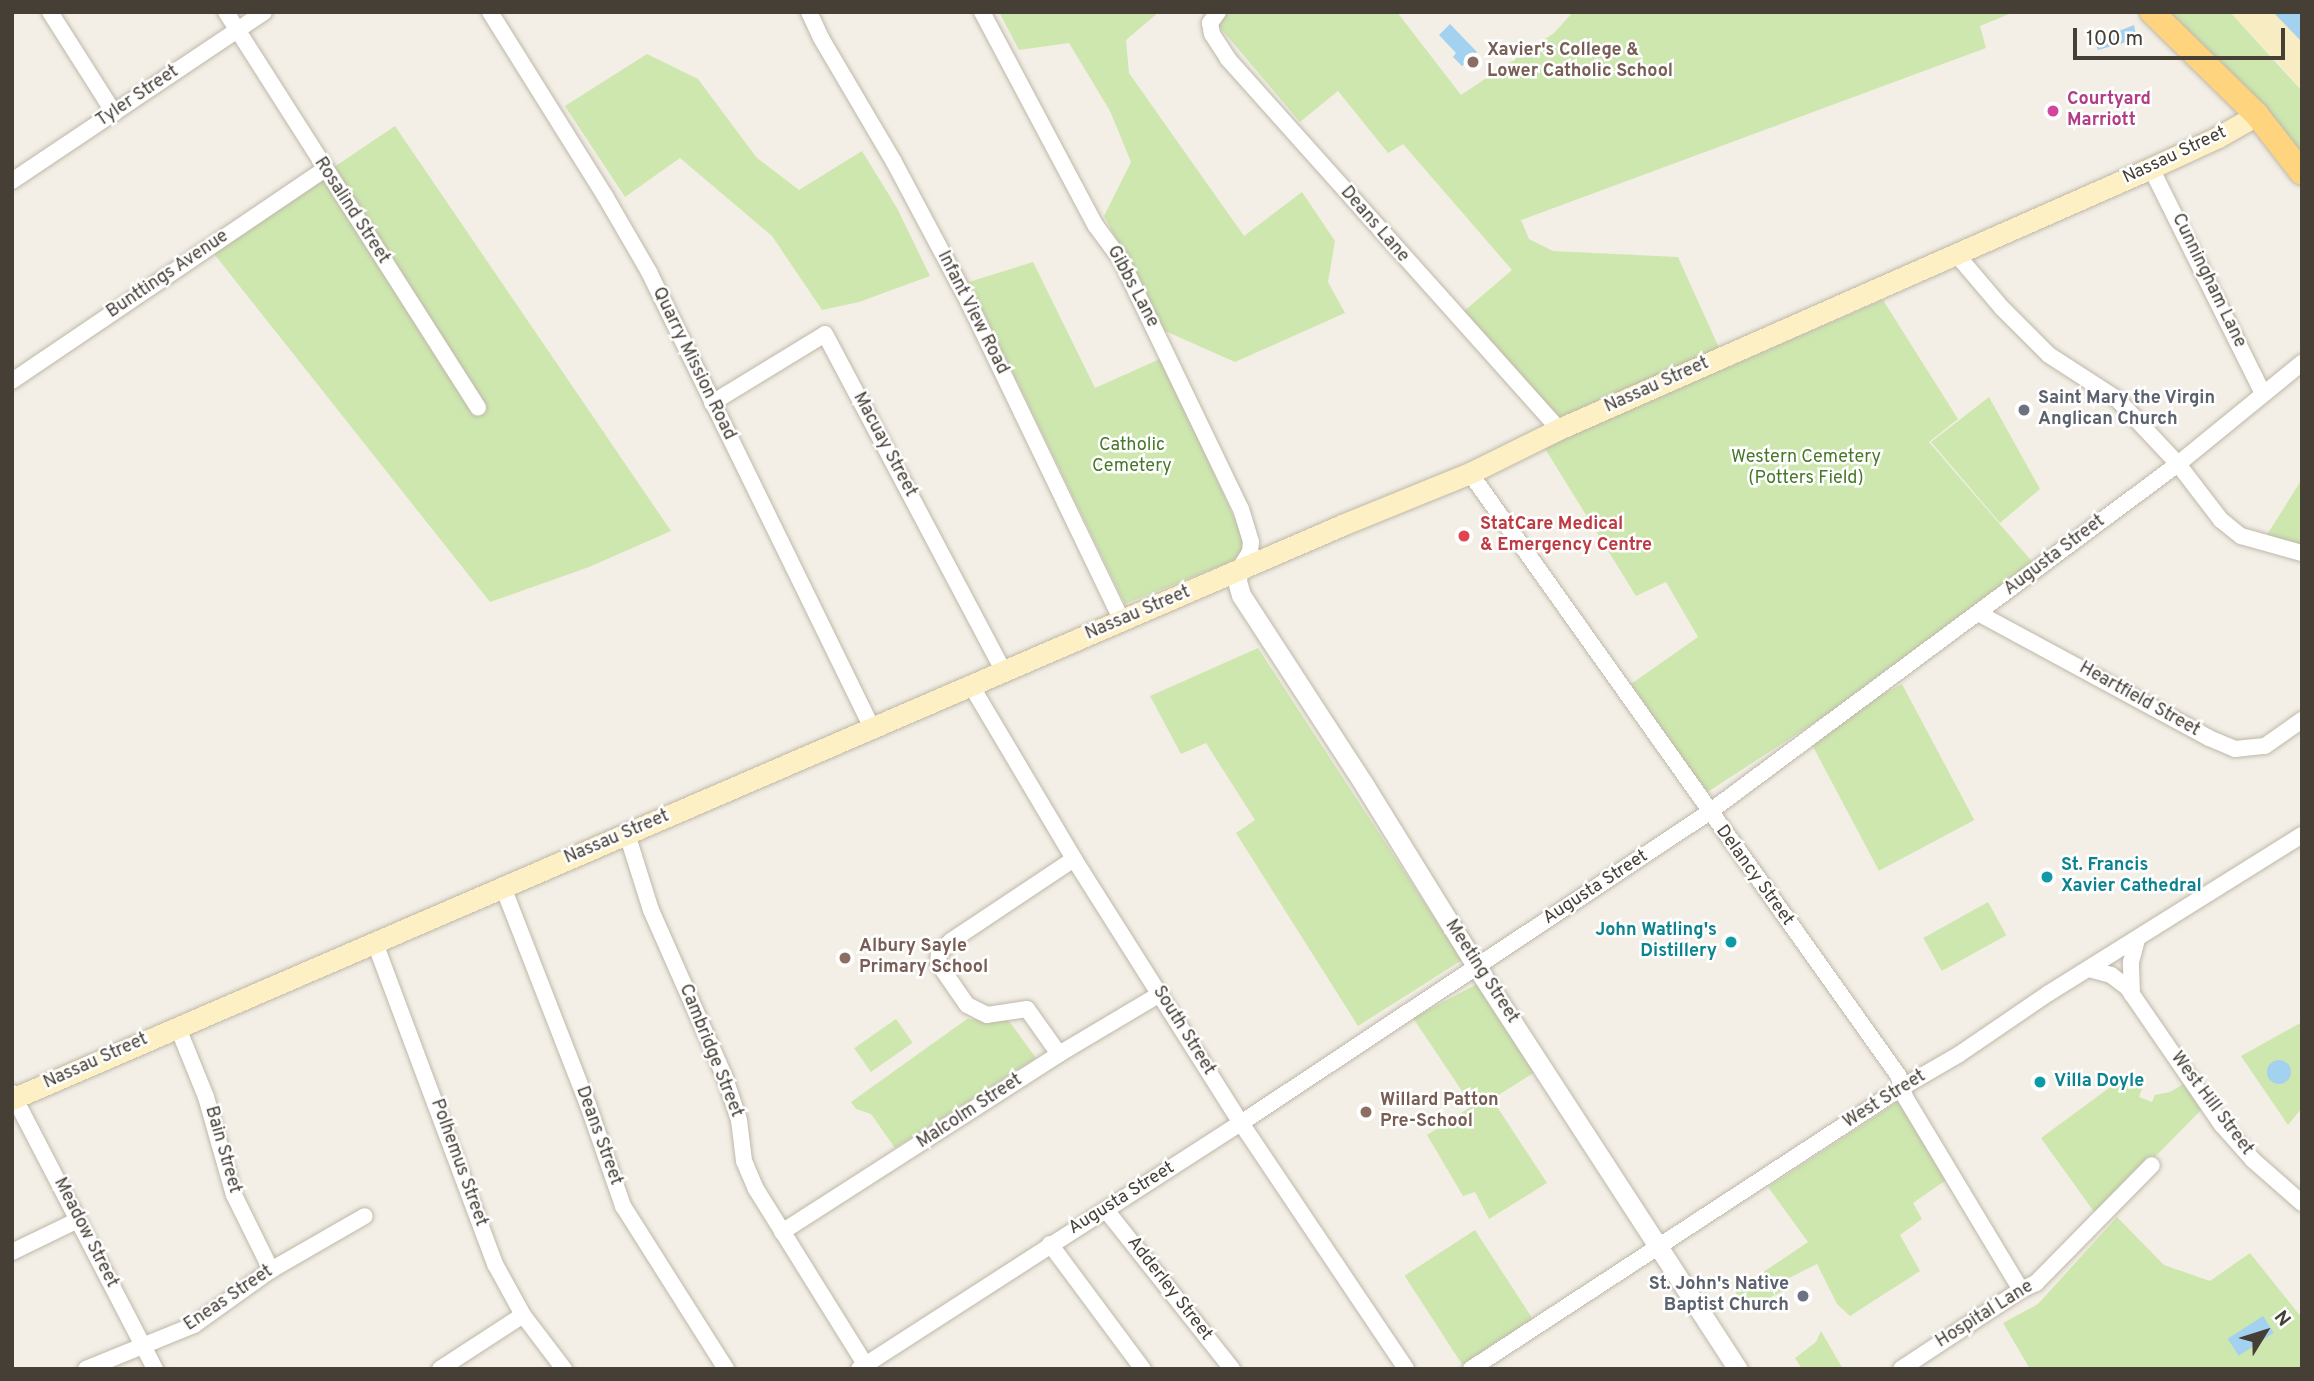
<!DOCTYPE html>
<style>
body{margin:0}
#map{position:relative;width:2314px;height:1381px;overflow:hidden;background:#f3efe6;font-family:Overpass,sans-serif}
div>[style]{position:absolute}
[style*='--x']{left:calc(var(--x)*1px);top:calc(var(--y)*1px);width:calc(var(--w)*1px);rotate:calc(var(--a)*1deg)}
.green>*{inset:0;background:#cee7af;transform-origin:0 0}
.sand>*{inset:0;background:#f7ecc2}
.water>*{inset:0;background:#a3d1f0;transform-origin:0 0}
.round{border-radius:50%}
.roads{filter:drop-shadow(0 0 2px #bfb7a9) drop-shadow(0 0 2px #bfb7a9)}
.minor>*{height:16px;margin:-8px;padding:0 8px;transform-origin:8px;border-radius:8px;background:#fff}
.tertiary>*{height:19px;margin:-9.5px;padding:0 9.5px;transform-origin:9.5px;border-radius:9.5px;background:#fff}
.secondary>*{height:21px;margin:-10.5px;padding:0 10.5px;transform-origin:10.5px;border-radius:10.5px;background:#fef0c5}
.trunk>*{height:24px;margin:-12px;padding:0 12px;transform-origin:12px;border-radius:12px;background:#fed47e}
.dots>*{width:19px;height:19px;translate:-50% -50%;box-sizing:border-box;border:4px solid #fff;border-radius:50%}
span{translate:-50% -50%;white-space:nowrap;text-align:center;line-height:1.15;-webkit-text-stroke:5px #fff;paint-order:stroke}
.education-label{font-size:18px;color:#785e54;font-weight:700}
.left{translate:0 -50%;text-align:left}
.street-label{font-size:18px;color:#463f36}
.hotel-label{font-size:18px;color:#b23c85;font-weight:700}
.worship-label{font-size:18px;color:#5b616d;font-weight:700}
.right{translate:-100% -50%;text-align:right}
.park-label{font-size:18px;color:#477829}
.health-label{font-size:18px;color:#be3a42;font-weight:700}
.culture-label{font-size:18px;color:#0d838f;font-weight:700}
.frame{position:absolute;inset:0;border:14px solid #463f36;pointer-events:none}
.north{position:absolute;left:2230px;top:1297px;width:70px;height:70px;-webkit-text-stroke:5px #fff;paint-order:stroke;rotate:52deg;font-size:19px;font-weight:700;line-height:28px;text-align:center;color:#463f36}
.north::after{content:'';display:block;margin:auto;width:24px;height:32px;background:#463f36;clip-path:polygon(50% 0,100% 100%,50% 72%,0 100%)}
.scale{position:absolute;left:2073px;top:28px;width:212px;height:32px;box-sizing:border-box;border:4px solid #463f36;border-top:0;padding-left:9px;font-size:21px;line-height:24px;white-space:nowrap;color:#463f36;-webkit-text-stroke:5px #fff;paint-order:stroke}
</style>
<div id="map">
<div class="green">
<i style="clip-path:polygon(999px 12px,1159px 12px,1126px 40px,1129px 73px,1244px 236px,1302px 192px,1335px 241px,1328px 282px,1345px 313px,1235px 362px,1165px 331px,1104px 216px,1131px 162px,1110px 111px,1069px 43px,1019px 50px)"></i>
<i style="clip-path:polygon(1207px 12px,1397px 12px,1461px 95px,1554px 33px,1573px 12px,2014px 12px,1980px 26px,1986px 48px,1521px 220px,1529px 239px,1553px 251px,1678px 257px,1720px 350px,1559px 418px,1463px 312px,1512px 270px,1403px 144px,1388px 153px,1338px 91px,1300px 122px)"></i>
<i style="clip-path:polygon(2164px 12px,2230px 12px,2302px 91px,2302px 155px)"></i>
<i style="clip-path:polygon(647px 54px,698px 79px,757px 158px,799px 190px,862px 151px,897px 208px,930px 276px,859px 302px,822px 310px,772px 236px,680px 158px,625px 197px,565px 106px)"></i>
<i style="clip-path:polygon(395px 126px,671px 531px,589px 567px,490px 602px,211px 250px)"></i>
<i style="clip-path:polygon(1033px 262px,1095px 388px,1162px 358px,1246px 544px,1240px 558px,1125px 604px,969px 282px)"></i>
<i style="clip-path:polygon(1883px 300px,1958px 419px,1929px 442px,2035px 565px,1840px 706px,1706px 793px,1631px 684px,1698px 637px,1666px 582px,1636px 596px,1544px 447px)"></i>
<i style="clip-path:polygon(1989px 397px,2040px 489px,2000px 523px,1931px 442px)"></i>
<i style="clip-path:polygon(2302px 479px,2302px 547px,2265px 538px)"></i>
<i style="clip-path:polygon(1258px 648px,1462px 960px,1358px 1026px,1236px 833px,1255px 820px,1206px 743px,1181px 754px,1150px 696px)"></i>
<i style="left:1902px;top:684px;width:154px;height:108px;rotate:62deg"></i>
<i style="left:1988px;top:902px;width:38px;height:74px;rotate:61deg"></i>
<i style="clip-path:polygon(1477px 984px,1535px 1072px,1492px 1099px,1547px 1183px,1489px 1219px,1475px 1192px,1463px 1196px,1427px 1135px,1472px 1106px,1413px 1018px)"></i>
<i style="left:896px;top:1019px;width:29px;height:51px;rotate:55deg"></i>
<i style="clip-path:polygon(967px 1019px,1009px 1021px,1036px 1058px,895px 1148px,871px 1114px,856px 1109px,851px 1102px)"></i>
<i style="clip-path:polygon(2302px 1022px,2302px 1108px,2288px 1125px,2241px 1056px)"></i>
<i style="clip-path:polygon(2128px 1074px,2142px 1089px,2139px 1097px,2152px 1102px,2155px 1095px,2170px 1092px,2185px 1083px,2203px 1108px,2097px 1216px,2041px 1138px)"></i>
<i style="clip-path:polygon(1902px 1099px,1949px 1178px,1913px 1203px,1922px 1219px,1900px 1235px,1920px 1271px,1850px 1316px,1837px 1304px,1817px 1264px,1783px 1281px,1787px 1289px,1745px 1310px,1735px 1291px,1808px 1242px,1768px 1187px)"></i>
<i style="clip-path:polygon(2117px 1217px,2164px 1265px,2210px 1281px,2250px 1253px,2302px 1318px,2302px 1369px,2030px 1369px,2003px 1323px,2038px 1304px)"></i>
<i style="left:1475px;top:1230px;width:106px;height:84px;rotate:57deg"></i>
<i style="clip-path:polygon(1821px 1331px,1843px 1369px,1802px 1369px,1795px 1358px,1816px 1342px)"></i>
</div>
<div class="sand">
<i style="clip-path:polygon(2230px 12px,2302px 12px,2302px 91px,2280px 65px)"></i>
</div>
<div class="water">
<i style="clip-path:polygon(2273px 12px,2302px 12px,2302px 42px)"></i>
<i style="clip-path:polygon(1450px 24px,1477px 52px,1462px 66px,1453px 57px,1456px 53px,1439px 35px)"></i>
<i style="clip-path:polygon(2134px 25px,2136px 35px,2130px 41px,2098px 50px,2094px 41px)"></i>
<i class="round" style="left:2267px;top:1060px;width:24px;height:24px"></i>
<i style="left:2263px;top:1316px;width:20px;height:42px;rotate:57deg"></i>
</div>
<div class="roads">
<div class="minor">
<i style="--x:50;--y:12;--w:120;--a:57.6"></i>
<i style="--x:226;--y:12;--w:469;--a:57.5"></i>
<i style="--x:490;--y:12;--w:217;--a:58"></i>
<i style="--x:605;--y:196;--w:88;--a:59.9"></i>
<i style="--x:649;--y:272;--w:508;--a:63.94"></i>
<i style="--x:809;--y:12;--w:29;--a:65"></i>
<i style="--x:821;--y:38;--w:144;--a:59.5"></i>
<i style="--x:894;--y:162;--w:160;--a:62"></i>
<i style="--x:969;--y:303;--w:353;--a:64.3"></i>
<i style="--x:982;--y:12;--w:242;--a:62"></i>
<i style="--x:1096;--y:226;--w:42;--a:53.7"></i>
<i style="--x:1121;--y:260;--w:276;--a:64.3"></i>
<i style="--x:1241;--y:509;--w:34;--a:73"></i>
<i style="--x:1251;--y:542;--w:10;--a:96"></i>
<i style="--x:1250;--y:552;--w:22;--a:122"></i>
<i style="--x:1218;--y:12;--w:14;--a:126"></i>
<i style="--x:1210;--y:23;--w:11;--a:80"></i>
<i style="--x:1212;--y:34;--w:30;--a:57"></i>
<i style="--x:1228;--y:59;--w:496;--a:48.2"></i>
<i style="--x:2151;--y:168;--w:252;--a:63.6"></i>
<i style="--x:12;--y:181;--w:303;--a:-33.8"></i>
<i style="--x:1957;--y:255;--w:70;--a:49.7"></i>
<i style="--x:2002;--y:308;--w:66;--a:45"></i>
<i style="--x:2049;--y:355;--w:81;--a:32.9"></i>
<i style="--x:2117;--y:399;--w:89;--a:46.8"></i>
<i style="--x:2178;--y:464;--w:71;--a:52.5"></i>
<i style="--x:2221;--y:520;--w:26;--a:39"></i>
<i style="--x:2241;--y:536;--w:63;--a:15.6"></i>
<i style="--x:12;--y:381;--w:377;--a:-34.1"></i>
<i style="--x:712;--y:403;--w:132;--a:-31.4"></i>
<i style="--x:825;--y:334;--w:382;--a:62.1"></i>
<i style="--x:1470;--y:473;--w:739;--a:54.59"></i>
<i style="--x:1898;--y:1075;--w:23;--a:72"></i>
<i style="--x:1905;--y:1097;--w:225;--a:59"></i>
<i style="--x:1978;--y:613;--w:263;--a:28.4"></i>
<i style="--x:2209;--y:738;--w:28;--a:23"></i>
<i style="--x:2235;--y:749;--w:30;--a:-6"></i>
<i style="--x:2265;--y:746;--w:45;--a:-35.1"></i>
<i style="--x:972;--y:687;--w:200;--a:59.3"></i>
<i style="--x:1074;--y:859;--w:312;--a:57.7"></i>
<i style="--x:1241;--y:1123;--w:296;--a:56.1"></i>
<i style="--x:627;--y:834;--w:80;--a:72.5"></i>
<i style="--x:651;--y:910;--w:184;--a:66.2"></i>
<i style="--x:725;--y:1078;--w:44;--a:71.6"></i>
<i style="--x:739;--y:1120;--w:41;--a:83"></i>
<i style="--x:744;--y:1161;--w:30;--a:67"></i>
<i style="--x:756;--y:1189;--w:212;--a:58.1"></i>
<i style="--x:503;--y:887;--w:234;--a:68.7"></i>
<i style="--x:588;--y:1105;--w:107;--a:70.9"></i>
<i style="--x:623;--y:1206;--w:193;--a:57.7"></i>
<i style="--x:375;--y:943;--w:343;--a:69.5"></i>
<i style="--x:495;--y:1264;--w:58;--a:61.2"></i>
<i style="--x:523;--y:1315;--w:68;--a:52.8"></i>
<i style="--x:2089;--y:969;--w:23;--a:15"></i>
<i style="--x:2111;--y:975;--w:20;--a:37"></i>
<i style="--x:2127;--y:987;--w:168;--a:55.5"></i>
<i style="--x:2222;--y:1125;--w:47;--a:48.5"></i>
<i style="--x:2253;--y:1160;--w:65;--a:41.3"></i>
<i style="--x:2132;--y:995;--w:33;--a:-92"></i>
<i style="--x:2131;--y:962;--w:23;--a:-75"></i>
<i style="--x:178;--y:1028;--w:74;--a:67.9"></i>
<i style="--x:206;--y:1097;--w:102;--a:74.1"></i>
<i style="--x:234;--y:1195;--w:84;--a:63.7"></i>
<i style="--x:1059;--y:1054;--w:55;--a:-125.4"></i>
<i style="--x:1027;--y:1009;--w:40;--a:171.5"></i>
<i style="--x:987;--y:1015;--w:22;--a:-153"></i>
<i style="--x:967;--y:1005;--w:51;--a:-124.6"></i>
<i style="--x:938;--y:963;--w:10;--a:-84"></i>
<i style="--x:939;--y:953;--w:17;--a:-45"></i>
<i style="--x:951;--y:941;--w:148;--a:-33.7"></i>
<i style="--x:12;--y:1093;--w:311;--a:62.6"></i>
<i style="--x:1106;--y:1210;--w:203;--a:51.6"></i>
<i style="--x:782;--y:1232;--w:329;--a:-32.7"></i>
<i style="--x:1059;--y:1054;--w:117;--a:-30.7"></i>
<i style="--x:1050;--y:1244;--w:156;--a:53.4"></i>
<i style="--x:12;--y:1252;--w:73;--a:-25.9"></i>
<i style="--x:86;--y:1369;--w:117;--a:-22.2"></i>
<i style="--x:194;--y:1325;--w:95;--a:-35.5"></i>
<i style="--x:271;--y:1270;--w:108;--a:-29.9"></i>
<i style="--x:440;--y:1369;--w:99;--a:-33"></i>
<i style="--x:859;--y:1369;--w:454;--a:-32.8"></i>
<i style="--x:1241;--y:1123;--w:561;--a:-33.58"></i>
<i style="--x:1708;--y:813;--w:585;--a:-36.6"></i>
<i style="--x:2178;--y:464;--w:160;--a:-39.2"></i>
<i style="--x:1471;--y:1369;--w:514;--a:-33.16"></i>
<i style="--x:1901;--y:1088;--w:66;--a:-30.1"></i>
<i style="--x:1958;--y:1055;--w:110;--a:-34.3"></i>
<i style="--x:2049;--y:993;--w:298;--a:-32"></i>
<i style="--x:1901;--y:1369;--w:144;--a:-33.4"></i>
<i style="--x:2021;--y:1290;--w:17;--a:-25"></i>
<i style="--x:2036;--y:1283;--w:165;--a:-45.5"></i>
</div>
<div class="tertiary">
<i style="--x:1238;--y:571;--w:10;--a:96"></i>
<i style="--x:1237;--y:581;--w:15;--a:74"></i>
<i style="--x:1241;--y:595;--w:228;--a:57"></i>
<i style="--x:1365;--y:786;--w:211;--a:58.3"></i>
<i style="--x:1476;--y:966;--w:481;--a:57"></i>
</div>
<div class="secondary">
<i style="--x:12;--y:1099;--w:1449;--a:-23.34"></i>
<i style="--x:1342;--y:525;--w:138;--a:-22.1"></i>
<i style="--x:1470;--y:473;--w:99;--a:-26.3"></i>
<i style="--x:1559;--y:429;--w:647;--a:-23.79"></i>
<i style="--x:2151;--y:168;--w:74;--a:-24.8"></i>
<i style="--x:2218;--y:137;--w:45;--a:-29.4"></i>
</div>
<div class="trunk">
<i style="--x:2152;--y:12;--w:147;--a:44.4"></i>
<i style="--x:2257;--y:115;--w:73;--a:52.2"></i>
</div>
</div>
<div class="dots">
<i style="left:1473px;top:62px;background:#8d6e63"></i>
<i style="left:2053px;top:111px;background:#d1479c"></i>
<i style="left:2024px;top:410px;background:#6b7280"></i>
<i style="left:1464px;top:536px;background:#e0444e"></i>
<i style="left:2047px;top:877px;background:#0f9aa8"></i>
<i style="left:1731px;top:942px;background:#0f9aa8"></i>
<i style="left:845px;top:958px;background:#8d6e63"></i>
<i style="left:2040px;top:1082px;background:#0f9aa8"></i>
<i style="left:1366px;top:1112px;background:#8d6e63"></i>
<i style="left:1803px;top:1296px;background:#6b7280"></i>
</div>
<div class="education-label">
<span class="left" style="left:1487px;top:62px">Xavier's College &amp;<br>Lower Catholic School</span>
<span class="left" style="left:859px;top:958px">Albury Sayle<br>Primary School</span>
<span class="left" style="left:1380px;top:1112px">Willard Patton<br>Pre-School</span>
</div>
<div class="street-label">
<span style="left:138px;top:97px;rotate:-34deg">Tyler Street</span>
<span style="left:2175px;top:156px;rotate:-25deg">Nassau Street</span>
<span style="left:351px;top:211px;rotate:57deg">Rosalind Street</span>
<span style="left:1374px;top:225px;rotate:49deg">Deans Lane</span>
<span style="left:168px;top:275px;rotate:-34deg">Bunttings Avenue</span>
<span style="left:2208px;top:281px;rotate:64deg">Cunningham Lane</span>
<span style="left:1132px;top:287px;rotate:62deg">Gibbs Lane</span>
<span style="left:972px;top:313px;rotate:63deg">Infant View Road</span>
<span style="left:693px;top:364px;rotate:64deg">Quarry Mission Road</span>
<span style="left:1657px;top:386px;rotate:-24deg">Nassau Street</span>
<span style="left:884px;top:445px;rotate:62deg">Macuay Street</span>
<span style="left:2055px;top:556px;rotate:-37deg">Augusta Street</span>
<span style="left:1138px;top:614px;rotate:-23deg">Nassau Street</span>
<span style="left:2139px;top:700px;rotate:29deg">Heartfield Street</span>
<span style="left:617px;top:838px;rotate:-23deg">Nassau Street</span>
<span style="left:1754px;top:876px;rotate:54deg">Delancy Street</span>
<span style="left:1596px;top:888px;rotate:-33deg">Augusta Street</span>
<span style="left:1481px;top:972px;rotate:57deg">Meeting Street</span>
<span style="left:1183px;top:1031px;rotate:58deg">South Street</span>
<span style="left:710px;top:1051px;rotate:68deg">Cambridge Street</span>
<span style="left:96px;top:1062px;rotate:-24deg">Nassau Street</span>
<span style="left:1885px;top:1100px;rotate:-32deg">West Street</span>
<span style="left:2211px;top:1104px;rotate:53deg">West Hill Street</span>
<span style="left:970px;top:1112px;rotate:-33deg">Malcolm Street</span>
<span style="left:598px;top:1136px;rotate:70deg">Deans Street</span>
<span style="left:222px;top:1150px;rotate:74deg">Bain Street</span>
<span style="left:458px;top:1163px;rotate:70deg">Polhemus Street</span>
<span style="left:1122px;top:1199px;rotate:-32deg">Augusta Street</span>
<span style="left:85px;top:1233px;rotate:63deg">Meadow Street</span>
<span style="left:1169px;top:1289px;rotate:52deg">Adderley Street</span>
<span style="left:229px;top:1299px;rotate:-34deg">Eneas Street</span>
<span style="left:1985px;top:1315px;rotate:-32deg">Hospital Lane</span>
</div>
<div class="hotel-label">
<span class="left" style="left:2067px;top:111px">Courtyard<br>Marriott</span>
</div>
<div class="worship-label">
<span class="left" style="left:2038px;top:410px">Saint Mary the Virgin<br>Anglican Church</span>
<span class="right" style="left:1789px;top:1296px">St. John's Native<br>Baptist Church</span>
</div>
<div class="park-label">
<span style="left:1132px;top:457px">Catholic<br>Cemetery</span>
<span style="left:1806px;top:469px">Western Cemetery<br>(Potters Field)</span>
</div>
<div class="health-label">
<span class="left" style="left:1480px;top:536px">StatCare Medical<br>&amp; Emergency Centre</span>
</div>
<div class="culture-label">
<span class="left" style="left:2061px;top:877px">St. Francis<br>Xavier Cathedral</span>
<span class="right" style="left:1717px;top:942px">John Watling's<br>Distillery</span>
<span class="left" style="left:2054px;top:1082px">Villa Doyle</span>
</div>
<div class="frame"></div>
<div class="north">N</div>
<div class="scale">100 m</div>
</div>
